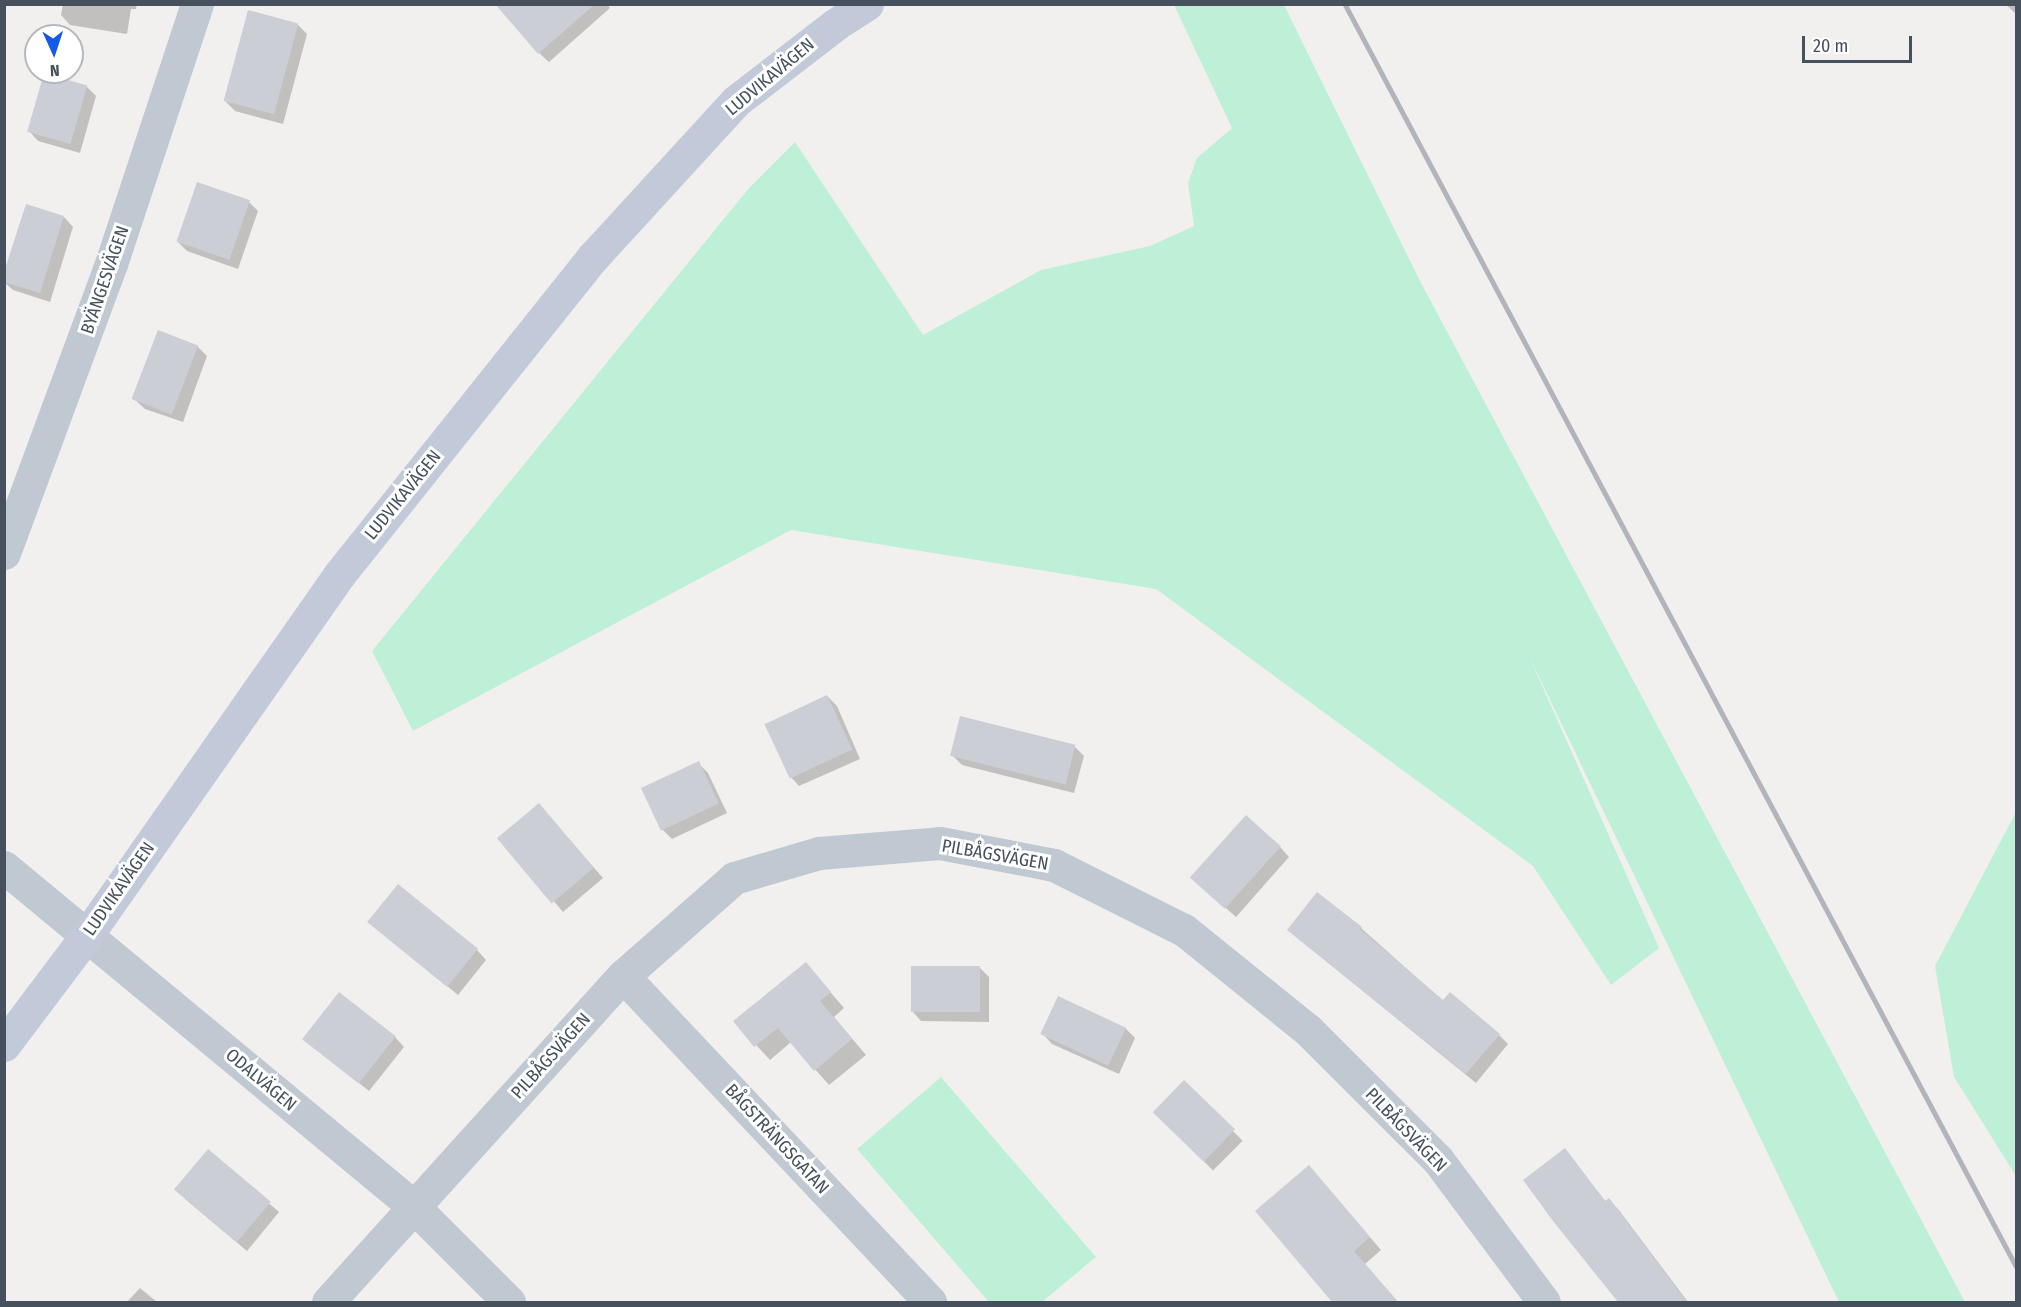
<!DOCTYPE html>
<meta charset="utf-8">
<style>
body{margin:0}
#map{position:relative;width:2021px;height:1307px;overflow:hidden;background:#f2f0ef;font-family:"Fira Sans Condensed",sans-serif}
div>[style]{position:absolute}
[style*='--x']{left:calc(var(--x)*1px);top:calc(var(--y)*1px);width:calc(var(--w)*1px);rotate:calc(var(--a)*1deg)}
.green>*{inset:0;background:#bdf0d7}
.shadow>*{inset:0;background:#0003;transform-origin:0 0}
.building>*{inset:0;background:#cbced5;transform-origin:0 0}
.street>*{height:33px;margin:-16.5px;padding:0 16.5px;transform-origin:16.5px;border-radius:16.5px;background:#c0c8d2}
.secondary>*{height:33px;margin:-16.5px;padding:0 16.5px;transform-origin:16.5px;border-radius:16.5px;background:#c2cad9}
.rail>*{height:4.5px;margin:-2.25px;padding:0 2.25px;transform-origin:2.25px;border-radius:2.25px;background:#b1b4ba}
span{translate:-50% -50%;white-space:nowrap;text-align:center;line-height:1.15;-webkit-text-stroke:6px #fff;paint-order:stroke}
.street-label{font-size:18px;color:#47505d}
.frame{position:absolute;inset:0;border:6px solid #47505d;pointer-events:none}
.north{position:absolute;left:24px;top:24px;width:60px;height:60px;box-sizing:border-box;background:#fff;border:2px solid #b5b9be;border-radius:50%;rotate:177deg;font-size:16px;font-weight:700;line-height:24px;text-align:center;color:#47505d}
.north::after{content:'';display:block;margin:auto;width:21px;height:27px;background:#1459e7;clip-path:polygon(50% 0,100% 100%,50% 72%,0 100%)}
.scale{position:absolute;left:1802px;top:36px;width:110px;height:27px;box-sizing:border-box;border:3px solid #47505d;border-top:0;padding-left:8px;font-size:18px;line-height:21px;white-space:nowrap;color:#47505d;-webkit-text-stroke:4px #fff;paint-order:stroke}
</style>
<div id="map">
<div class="green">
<i style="clip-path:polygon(1174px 5px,1284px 5px,1420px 281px,1965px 1302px,1839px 1302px,1528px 654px,1659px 948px,1611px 985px,1533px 866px,1156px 589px,791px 530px,413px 731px,372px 651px,749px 188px,795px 142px,923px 335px,1041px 270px,1150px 246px,1194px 226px,1188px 183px,1197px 158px,1232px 128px)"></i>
<i style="clip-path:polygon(2016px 812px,2016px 1176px,1954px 1077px,1935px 966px)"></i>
<i style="clip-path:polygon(941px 1077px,1096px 1257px,1042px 1302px,989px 1302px,857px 1149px)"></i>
</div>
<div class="shadow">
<i style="clip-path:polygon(63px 4px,137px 4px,136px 9px,131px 9px,127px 34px,70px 25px,61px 15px)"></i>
<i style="clip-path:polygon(513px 4px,607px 4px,610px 8px,549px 62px,539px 53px)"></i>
<i style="clip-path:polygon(2005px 4px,2016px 4px,2016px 14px)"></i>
<i style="clip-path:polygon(297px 24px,307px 34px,283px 124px,235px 111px,225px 101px)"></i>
<i style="clip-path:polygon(45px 75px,87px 87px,96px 96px,80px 153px,38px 141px,29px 131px)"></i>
<i style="clip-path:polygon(249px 202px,258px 211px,238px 269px,187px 251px,177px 241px)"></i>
<i style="clip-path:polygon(64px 217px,73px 227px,50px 302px,13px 290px,4px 282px)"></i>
<i style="clip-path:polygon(197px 346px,207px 356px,183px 422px,145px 409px,135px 400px)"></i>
<i style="clip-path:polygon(827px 696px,837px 706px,860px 759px,799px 786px,790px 776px)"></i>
<i style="clip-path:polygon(1074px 746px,1084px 756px,1074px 793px,962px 765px,952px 755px)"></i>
<i style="clip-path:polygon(698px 763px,708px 773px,727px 813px,672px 839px,662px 829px,643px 789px)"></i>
<i style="clip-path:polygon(548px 815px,603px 878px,563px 912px,500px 838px)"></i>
<i style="clip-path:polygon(1280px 847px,1289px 857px,1236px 917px,1202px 887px)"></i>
<i style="clip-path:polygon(1317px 894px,1361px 928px,1444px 1002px,1499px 1035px,1508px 1044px,1476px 1083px,1299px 939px)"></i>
<i style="clip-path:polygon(369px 922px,477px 950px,486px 960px,458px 995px)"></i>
<i style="clip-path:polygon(806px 964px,844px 1008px,834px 1017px,866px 1055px,829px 1085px,791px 1042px,770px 1060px,735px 1022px)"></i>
<i style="clip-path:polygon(980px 968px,989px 977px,989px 1022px,921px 1021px,912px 1011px)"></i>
<i style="clip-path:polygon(1125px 1028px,1135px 1038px,1119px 1074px,1052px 1044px,1043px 1034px)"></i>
<i style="clip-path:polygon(395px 1037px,404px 1047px,369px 1091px,304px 1039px)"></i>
<i style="left:1184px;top:1082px;width:83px;height:42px;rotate:45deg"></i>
<i style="clip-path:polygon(1565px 1150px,1606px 1202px,1609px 1200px,1618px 1209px,1688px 1302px,1619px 1302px,1614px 1295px)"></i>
<i style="clip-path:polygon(208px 1151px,279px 1212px,247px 1251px,185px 1199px)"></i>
<i style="clip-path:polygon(1321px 1180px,1381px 1250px,1365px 1264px,1398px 1302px,1343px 1302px,1333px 1291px)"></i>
<i style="clip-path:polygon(140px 1288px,157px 1302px,127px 1302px)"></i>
</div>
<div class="building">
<i style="clip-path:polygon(495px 4px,595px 4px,538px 54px)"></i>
<i style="left:248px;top:10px;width:52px;height:94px;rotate:15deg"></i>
<i style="left:44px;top:73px;width:45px;height:61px;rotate:16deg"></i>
<i style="left:197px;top:182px;width:56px;height:63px;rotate:19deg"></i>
<i style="clip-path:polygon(26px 204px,64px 216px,40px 293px,4px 282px,4px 272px)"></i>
<i style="left:158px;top:330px;width:43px;height:74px;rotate:21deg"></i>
<i style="left:827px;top:695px;width:60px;height:69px;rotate:65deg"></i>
<i style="left:960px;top:716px;width:119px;height:41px;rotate:14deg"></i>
<i style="left:699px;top:761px;width:47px;height:64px;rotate:65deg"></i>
<i style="left:539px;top:803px;width:85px;height:55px;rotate:50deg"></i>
<i style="left:1246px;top:815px;width:47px;height:84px;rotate:42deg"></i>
<i style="left:398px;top:884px;width:103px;height:49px;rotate:39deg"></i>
<i style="clip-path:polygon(1317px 892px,1362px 927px,1360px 929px,1443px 1000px,1450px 992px,1500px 1034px,1466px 1074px,1287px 930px)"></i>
<i style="clip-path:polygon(806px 962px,831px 992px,820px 1001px,852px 1039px,814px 1071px,778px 1028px,754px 1047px,733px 1021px)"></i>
<i style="left:911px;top:966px;width:69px;height:46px"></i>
<i style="left:339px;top:992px;width:72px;height:60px;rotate:38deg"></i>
<i style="left:1058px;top:996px;width:75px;height:42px;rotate:25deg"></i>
<i style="left:1184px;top:1080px;width:71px;height:45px;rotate:44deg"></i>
<i style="clip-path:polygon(1565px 1148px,1605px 1201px,1609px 1198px,1687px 1302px,1618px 1302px,1553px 1221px,1523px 1180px)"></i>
<i style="left:208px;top:1149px;width:82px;height:53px;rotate:40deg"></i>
<i style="clip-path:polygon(1309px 1165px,1370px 1237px,1354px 1251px,1398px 1302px,1332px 1302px,1255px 1211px)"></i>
</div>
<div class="street">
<i style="--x:4;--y:553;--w:308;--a:-69.7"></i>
<i style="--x:111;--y:264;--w:274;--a:-71.7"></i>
<i style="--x:4;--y:867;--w:531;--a:39.65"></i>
<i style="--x:413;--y:1206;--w:136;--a:45"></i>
<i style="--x:623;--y:976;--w:448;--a:46.7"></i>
<i style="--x:328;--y:1302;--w:440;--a:-47.9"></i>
<i style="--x:623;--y:976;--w:148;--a:-41.4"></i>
<i style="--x:734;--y:878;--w:89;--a:-16.4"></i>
<i style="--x:819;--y:853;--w:121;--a:-4.7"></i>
<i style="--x:940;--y:843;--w:116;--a:10.9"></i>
<i style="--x:1054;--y:865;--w:145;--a:26.6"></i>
<i style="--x:1184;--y:930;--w:159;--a:38.9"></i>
<i style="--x:1308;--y:1030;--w:184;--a:45"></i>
<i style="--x:1438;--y:1160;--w:177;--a:53.3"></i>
</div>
<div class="secondary">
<i style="--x:4;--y:1045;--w:138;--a:-53"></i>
<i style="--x:87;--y:935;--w:439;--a:-55"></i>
<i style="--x:339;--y:575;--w:408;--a:-51.4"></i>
<i style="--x:594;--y:256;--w:210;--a:-47.5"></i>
<i style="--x:736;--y:101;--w:126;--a:-37.6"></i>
<i style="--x:836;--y:24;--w:37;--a:-33"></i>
</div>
<div class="rail">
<i style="--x:1345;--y:4;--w:1429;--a:62"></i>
</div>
<div class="street-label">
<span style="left:770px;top:77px;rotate:-40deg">LUDVIKAVÄGEN</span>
<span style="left:105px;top:280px;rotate:-71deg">BYÄNGESVÄGEN</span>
<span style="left:403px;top:495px;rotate:-51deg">LUDVIKAVÄGEN</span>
<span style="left:995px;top:855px;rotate:10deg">PILBÅGSVÄGEN</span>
<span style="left:119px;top:889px;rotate:-55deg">LUDVIKAVÄGEN</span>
<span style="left:551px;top:1056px;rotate:-48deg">PILBÅGSVÄGEN</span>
<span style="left:261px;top:1080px;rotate:40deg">ODALVÄGEN</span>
<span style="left:1406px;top:1130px;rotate:46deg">PILBÅGSVÄGEN</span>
<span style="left:777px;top:1139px;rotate:47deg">BÅGSTRÄNGSGATAN</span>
</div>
<div class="frame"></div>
<div class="north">N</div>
<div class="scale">20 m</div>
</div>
